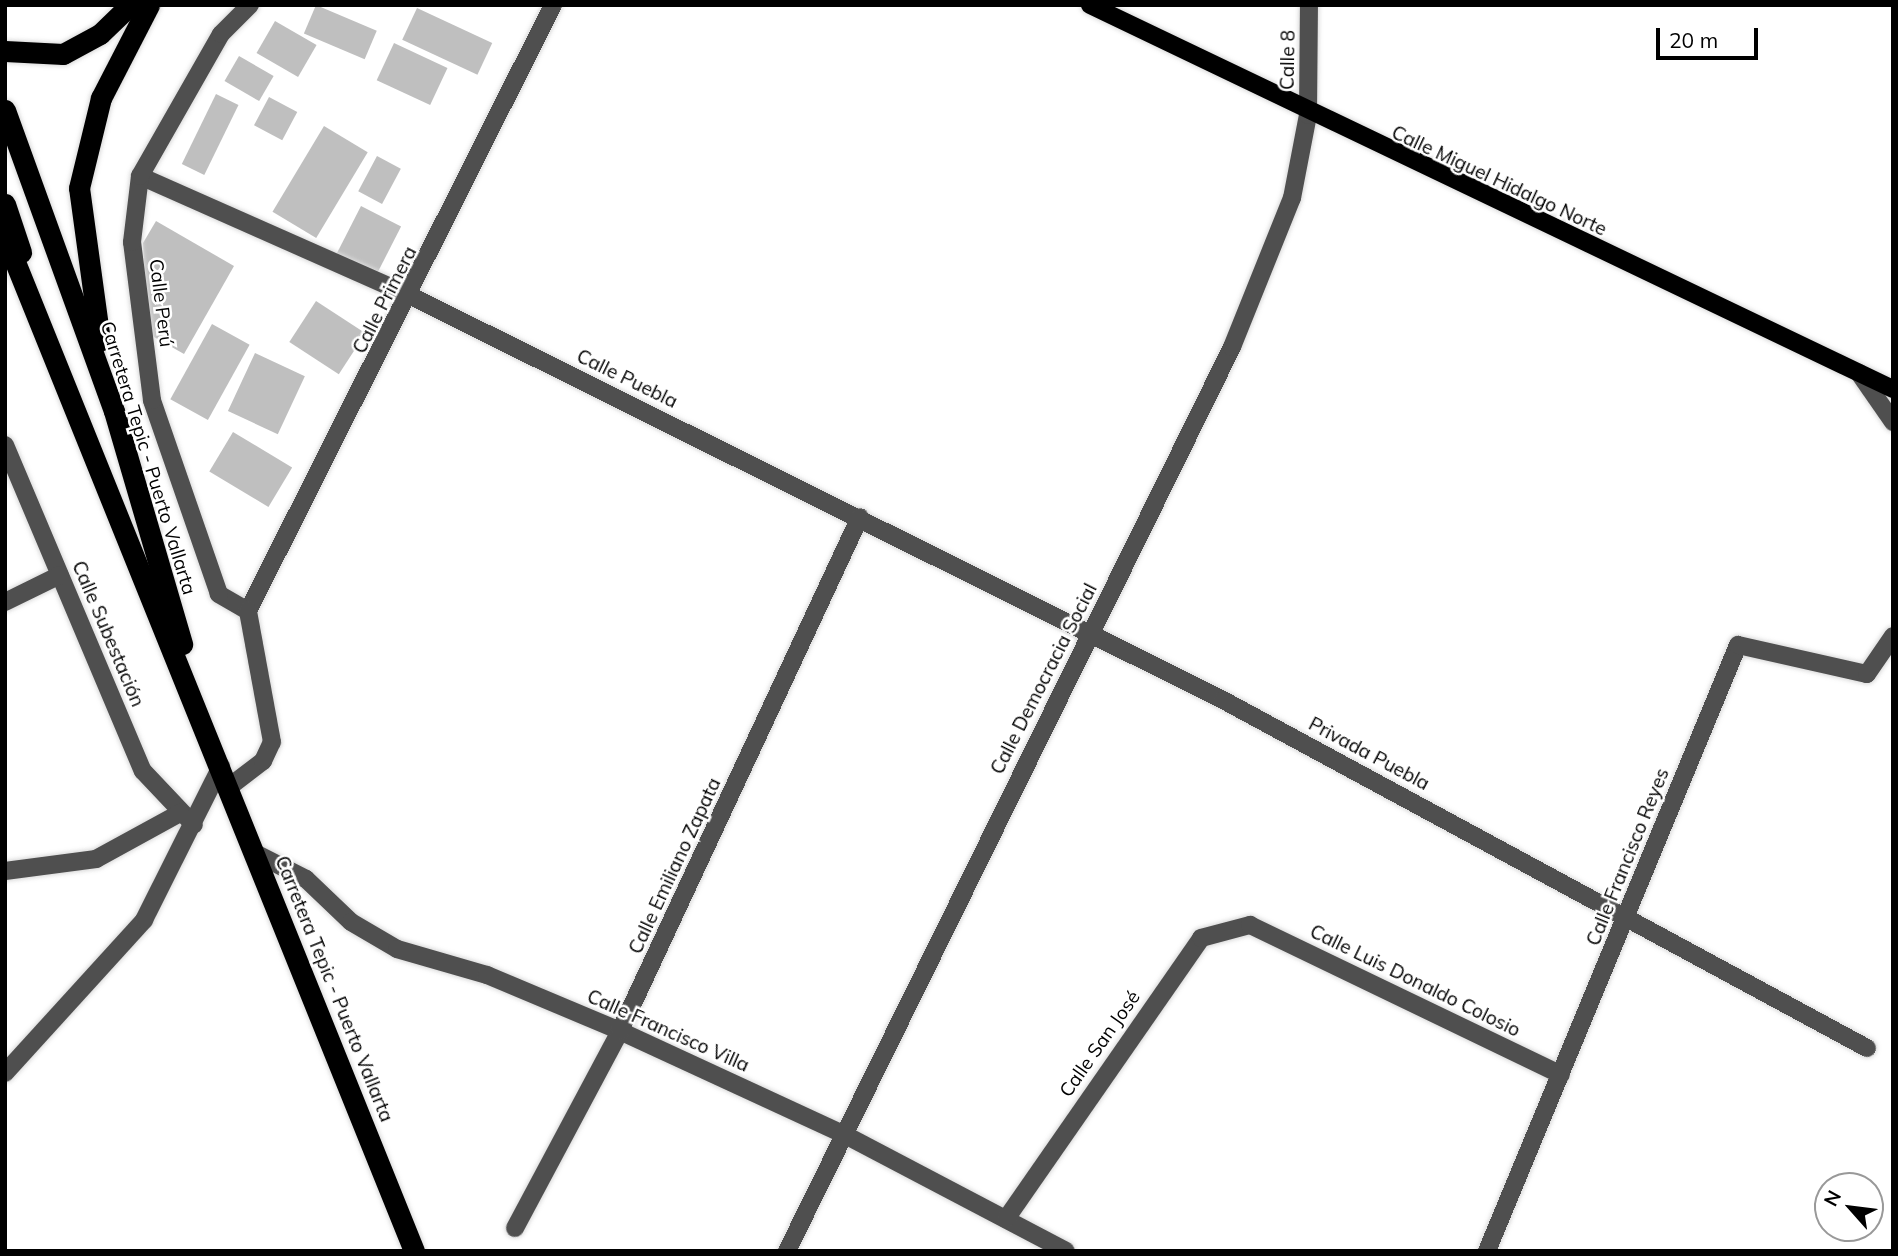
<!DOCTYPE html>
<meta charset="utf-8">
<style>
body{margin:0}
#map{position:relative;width:1898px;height:1256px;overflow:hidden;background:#fff;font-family:Mulish,sans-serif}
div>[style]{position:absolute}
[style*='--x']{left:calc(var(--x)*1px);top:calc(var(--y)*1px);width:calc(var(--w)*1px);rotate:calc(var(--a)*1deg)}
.building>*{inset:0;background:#bfbfbf;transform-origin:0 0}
.roads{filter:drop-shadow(0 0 2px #dbdbdb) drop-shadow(0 0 2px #dbdbdb)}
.minor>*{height:18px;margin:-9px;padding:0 9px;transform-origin:9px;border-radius:9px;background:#4f4f4f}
.major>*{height:18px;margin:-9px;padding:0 9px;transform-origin:9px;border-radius:9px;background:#000}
.highway>*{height:21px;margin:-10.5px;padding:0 10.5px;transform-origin:10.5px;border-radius:10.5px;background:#000}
span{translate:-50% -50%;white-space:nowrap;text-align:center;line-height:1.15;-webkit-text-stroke:5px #fff;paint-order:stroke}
.street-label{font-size:19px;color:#000}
.frame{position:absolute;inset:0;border:7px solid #000;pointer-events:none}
.north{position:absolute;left:1814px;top:1172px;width:70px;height:70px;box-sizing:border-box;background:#fff;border:2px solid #999;border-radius:50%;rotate:298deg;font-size:19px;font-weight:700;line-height:28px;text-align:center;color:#000}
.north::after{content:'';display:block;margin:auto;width:24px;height:32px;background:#000;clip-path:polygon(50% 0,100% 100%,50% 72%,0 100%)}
.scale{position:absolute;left:1656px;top:28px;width:102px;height:32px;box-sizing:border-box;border:4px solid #000;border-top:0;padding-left:9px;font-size:21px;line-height:24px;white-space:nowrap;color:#000;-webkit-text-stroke:5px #fff;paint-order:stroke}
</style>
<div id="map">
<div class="building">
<i style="left:316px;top:5px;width:66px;height:31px;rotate:23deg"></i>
<i style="left:417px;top:8px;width:83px;height:35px;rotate:25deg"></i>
<i style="left:275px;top:21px;width:48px;height:37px;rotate:30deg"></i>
<i style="left:394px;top:43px;width:59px;height:41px;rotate:25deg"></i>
<i style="left:239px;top:56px;width:40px;height:29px;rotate:30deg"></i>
<i style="left:216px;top:94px;width:25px;height:78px;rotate:26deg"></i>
<i style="left:269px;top:97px;width:32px;height:32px;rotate:28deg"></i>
<i style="left:324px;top:126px;width:51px;height:100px;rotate:31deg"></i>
<i style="left:377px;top:156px;width:27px;height:40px;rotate:28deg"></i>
<i style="left:361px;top:206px;width:45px;height:54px;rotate:27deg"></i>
<i style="clip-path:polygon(156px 221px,234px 266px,184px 354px,147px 333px,143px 243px)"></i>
<i style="left:316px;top:301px;width:59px;height:49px;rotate:33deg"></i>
<i style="left:212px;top:324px;width:43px;height:86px;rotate:29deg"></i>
<i style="left:255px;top:353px;width:55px;height:64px;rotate:25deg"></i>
<i style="left:233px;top:432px;width:69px;height:46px;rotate:31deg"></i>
</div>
<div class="roads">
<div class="minor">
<i style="--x:140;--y:176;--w:296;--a:23.9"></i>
<i style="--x:411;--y:296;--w:907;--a:26.45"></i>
<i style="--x:1223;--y:700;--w:732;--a:28.39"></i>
<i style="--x:1859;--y:373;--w:60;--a:55.2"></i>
<i style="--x:5;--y:445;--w:354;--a:67.1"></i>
<i style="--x:143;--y:771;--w:74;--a:46.6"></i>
<i style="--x:5;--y:602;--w:61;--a:-26.1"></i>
<i style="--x:248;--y:611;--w:678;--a:-63.28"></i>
<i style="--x:248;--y:611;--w:34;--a:-150"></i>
<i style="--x:219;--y:594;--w:205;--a:-109.1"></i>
<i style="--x:152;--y:400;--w:159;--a:-97.2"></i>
<i style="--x:132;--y:242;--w:66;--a:-83.1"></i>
<i style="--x:140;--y:176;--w:163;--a:-60.3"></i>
<i style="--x:221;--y:34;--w:41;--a:-45"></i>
<i style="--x:229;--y:787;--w:43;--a:-37.4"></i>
<i style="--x:263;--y:761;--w:21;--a:-65"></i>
<i style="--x:272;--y:742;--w:133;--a:-100.4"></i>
<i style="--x:255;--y:853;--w:57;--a:27"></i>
<i style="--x:306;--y:879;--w:62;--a:43.7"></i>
<i style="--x:351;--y:922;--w:53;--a:30.4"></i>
<i style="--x:397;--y:949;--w:94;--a:16.1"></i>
<i style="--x:487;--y:975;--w:144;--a:22.8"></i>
<i style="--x:620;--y:1031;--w:250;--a:24.8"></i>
<i style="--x:847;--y:1136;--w:247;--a:27.7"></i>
<i style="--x:5;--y:871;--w:92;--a:-7.5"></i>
<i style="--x:96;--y:859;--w:96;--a:-28.7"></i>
<i style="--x:5;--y:1073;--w:207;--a:-47.7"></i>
<i style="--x:144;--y:920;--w:172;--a:-63.4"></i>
<i style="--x:1006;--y:1219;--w:342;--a:-55.2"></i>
<i style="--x:1201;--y:938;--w:51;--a:-14.9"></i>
<i style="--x:1250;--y:925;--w:345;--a:25.7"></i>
<i style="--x:515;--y:1228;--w:223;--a:-61.9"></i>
<i style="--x:620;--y:1031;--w:567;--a:-64.97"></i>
<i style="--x:787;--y:1251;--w:1008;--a:-63.79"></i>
<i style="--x:1232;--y:347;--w:161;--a:-68.1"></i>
<i style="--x:1292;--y:198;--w:85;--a:-79.1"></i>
<i style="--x:1308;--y:115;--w:110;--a:-89.5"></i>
<i style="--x:1487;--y:1251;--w:656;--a:-67.5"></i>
<i style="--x:1738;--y:645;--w:132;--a:12.7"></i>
<i style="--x:1867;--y:674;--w:46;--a:-55.6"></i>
</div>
<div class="major">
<i style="--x:1090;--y:5;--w:890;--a:25.56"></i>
</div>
<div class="highway">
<i style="--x:5;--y:51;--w:58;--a:3"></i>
<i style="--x:63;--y:54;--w:42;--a:-28.4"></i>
<i style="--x:100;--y:34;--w:42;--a:-44"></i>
<i style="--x:5;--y:110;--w:320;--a:70.1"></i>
<i style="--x:114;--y:411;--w:243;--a:73.7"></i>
<i style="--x:5;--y:204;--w:51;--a:71.6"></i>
<i style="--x:5;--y:237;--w:1093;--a:68.03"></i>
<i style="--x:100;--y:341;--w:154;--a:-97.8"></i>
<i style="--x:79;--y:188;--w:93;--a:-76.3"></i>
<i style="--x:101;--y:98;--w:105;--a:-62.7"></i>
</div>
</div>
<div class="street-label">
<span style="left:1288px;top:60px;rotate:-89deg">Calle 8</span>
<span style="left:1499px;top:181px;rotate:25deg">Calle Miguel Hidalgo Norte</span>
<span style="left:385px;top:300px;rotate:-63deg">Calle Primera</span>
<span style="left:161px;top:303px;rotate:83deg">Calle Perú</span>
<span style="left:627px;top:379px;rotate:26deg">Calle Puebla</span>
<span style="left:148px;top:458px;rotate:73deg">Carretera Tepic - Puerto Vallarta</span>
<span style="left:108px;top:634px;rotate:67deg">Calle Subestación</span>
<span style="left:1044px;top:679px;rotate:-63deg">Calle Democracia Social</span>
<span style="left:1369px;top:754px;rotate:28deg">Privada Puebla</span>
<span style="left:1628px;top:857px;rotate:-68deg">Calle Francisco Reyes</span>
<span style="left:675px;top:866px;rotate:-65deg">Calle Emiliano Zapata</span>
<span style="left:1415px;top:981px;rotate:26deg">Calle Luis Donaldo Colosio</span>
<span style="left:334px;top:989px;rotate:68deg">Carretera Tepic - Puerto Vallarta</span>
<span style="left:668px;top:1031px;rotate:24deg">Calle Francisco Villa</span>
<span style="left:1100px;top:1044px;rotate:-55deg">Calle San José</span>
</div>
<div class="frame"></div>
<div class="north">N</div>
<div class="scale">20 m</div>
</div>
